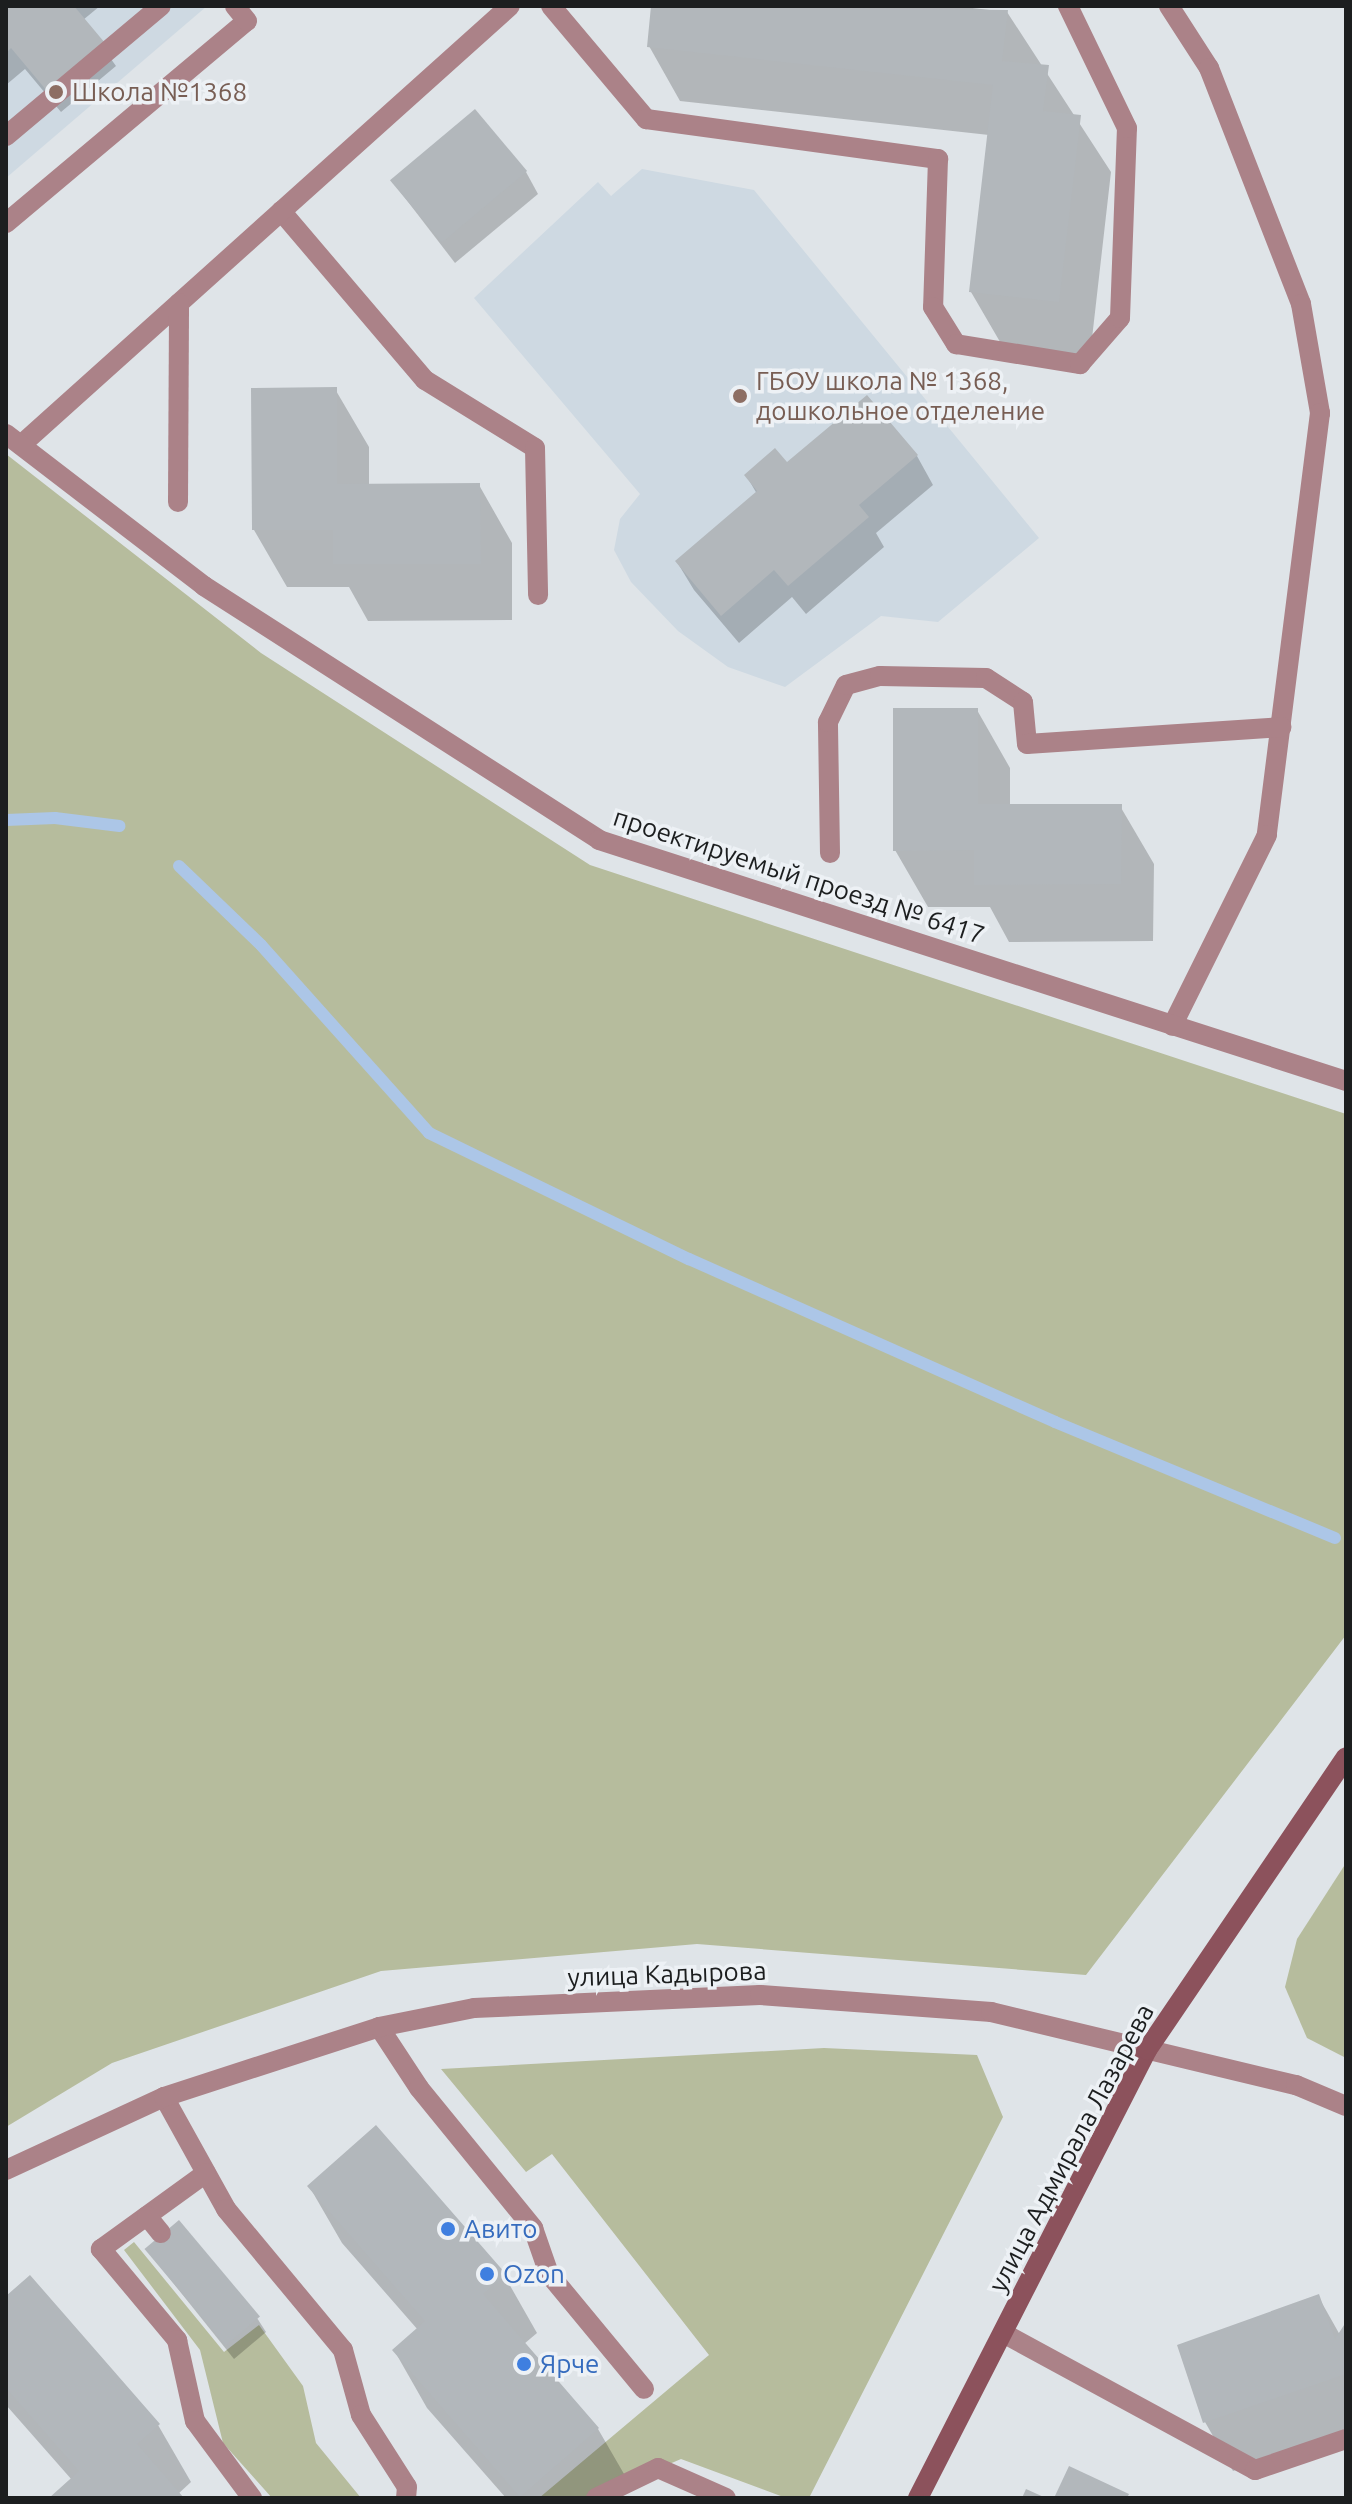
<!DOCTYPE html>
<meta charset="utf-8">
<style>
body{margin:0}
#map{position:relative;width:1352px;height:2504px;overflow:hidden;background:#dfe4e8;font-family:Ubuntu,sans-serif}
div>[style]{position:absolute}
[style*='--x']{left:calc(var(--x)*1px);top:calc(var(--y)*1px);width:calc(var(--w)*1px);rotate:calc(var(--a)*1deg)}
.built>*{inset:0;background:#ced9e2}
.green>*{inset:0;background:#b6bc9d}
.shadow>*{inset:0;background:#0003}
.stream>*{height:12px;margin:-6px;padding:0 6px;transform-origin:6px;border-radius:6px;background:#acc6e7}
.building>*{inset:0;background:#b2b7bb;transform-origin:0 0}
.lane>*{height:20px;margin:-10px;padding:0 10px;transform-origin:10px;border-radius:10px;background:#ab8288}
.street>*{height:20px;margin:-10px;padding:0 10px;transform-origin:10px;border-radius:10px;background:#ab8288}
.secondary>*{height:20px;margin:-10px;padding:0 10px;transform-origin:10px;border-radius:10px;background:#8c525c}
.dots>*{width:22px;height:22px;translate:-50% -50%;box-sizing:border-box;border:4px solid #edf1f5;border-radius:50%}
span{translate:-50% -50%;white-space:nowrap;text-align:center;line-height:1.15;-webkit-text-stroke:7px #edf1f5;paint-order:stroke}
.education-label{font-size:26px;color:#785e54}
.left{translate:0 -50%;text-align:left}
.street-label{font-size:26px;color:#1c1e1f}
.shop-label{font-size:26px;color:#366cbe}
.frame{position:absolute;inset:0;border:8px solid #1c1e1f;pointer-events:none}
</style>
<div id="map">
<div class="built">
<i style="clip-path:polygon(6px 6px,207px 6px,6px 178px)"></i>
<i style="clip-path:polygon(642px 169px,754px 190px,1039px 538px,938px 622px,881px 616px,785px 687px,728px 667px,678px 631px,631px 582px,614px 550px,620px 519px,640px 494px,474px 298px,598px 182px,611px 196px)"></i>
</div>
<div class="green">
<i style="clip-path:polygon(6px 454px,261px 653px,590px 865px,1346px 1114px,1346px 1635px,1086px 1975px,697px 1944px,381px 1971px,112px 2063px,6px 2127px)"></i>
<i style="clip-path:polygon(1346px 1863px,1346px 2058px,1307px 2038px,1285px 1987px,1297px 1939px)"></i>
<i style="clip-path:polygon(824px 2048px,977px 2055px,1003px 2117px,809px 2498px,786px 2498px,681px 2459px,590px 2498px,539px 2498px,709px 2355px,552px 2154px,526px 2172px,441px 2069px)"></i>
<i style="clip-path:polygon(134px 2242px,224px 2352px,259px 2325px,303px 2386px,316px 2443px,361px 2498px,272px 2498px,223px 2443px,200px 2350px,124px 2250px)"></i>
</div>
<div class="shadow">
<i style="clip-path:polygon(6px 6px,100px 6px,83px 20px,116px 66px,61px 112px,25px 69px,6px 85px)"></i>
<i style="clip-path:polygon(653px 6px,955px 6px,1007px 12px,1111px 172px,1090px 356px,1003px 347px,971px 292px,989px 135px,680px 101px,649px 46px)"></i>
<i style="clip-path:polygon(526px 172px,538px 194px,455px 263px,392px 181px)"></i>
<i style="clip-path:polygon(335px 389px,369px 447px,369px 486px,479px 485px,512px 543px,512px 620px,368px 621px,349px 587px,287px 587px,254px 530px)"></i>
<i style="clip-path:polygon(867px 398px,917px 456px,933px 485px,876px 533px,884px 547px,806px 614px,792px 597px,739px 643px,694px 590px,677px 562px,757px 494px,746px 475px,787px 465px)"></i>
<i style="clip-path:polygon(977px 710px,1010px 768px,1010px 806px,1120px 806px,1154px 864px,1153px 941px,1009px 942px,990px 907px,928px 907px,895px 850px)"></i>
<i style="clip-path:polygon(309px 2186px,504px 2275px,537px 2333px,524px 2344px,598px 2429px,631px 2486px,617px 2498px,506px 2498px,427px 2408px,394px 2350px,418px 2330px,342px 2243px)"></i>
<i style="clip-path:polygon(146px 2249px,257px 2318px,266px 2332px,234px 2359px)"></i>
<i style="clip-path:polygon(1318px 2296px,1340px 2335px,1346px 2325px,1346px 2432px,1233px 2471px,1205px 2422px)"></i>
<i style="clip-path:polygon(6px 2299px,158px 2425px,191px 2482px,178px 2494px,181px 2498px,52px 2498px,72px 2480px,6px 2405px)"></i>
</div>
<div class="stream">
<i style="--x:6;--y:820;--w:49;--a:-2.3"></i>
<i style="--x:55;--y:818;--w:65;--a:7"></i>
<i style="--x:179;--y:866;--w:114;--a:43.9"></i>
<i style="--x:261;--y:945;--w:252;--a:48.2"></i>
<i style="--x:429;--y:1133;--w:289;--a:25.9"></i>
<i style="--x:689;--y:1259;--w:401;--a:24"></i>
<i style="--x:1055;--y:1422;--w:303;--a:22.5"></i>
</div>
<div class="building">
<i style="clip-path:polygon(6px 6px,74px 6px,105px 43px,47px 91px,11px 48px,6px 53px)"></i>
<i style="clip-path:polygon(651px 6px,1008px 10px,1002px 61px,1049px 65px,1043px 111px,1081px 115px,1059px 302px,969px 292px,993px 85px,647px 47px)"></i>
<i style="left:475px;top:109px;width:81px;height:111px;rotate:50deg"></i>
<i style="clip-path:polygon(337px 387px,337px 484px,480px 483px,481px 564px,333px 564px,333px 530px,252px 530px,251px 388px)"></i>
<i style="clip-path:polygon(867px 395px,918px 455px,859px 505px,869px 517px,788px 586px,774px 570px,721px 616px,675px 561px,757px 491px,744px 475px,775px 448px,787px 462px)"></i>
<i style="clip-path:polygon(893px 708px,978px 708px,978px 804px,1122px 804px,1121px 884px,974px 885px,974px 850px,893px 851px)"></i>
<i style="clip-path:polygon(376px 2125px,506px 2274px,483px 2294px,599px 2428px,520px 2497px,392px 2350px,425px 2321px,307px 2186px)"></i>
<i style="left:179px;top:2220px;width:126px;height:45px;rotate:50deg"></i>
<i style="clip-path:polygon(30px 2275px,160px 2424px,137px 2444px,184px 2498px,49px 2498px,79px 2471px,6px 2388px,6px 2296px)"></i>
<i style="clip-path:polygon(1319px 2294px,1335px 2339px,1346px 2322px,1346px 2374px,1203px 2423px,1177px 2345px)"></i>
<i style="clip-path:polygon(1069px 2466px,1129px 2494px,1127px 2498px,1054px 2498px)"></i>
<i style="clip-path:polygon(1026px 2489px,1046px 2498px,1022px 2498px)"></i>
</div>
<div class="lane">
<i style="--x:551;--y:6;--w:148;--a:49.9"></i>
<i style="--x:646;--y:119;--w:295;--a:7.8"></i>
<i style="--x:938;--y:159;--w:148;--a:91.9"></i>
<i style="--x:933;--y:307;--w:44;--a:58.1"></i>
<i style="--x:956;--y:344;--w:126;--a:9.2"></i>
<i style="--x:1080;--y:364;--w:61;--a:-49"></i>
<i style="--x:1120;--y:318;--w:190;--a:-87.9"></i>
<i style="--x:1127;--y:128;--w:136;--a:-115.8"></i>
<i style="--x:1169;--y:6;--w:74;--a:57.2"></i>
<i style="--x:1209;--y:68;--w:253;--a:68.7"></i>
<i style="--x:1301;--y:304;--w:111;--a:80.1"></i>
<i style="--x:1320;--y:413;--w:425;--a:97.2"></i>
<i style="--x:1267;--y:835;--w:213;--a:116.4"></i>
<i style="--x:6;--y:136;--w:202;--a:-40"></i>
<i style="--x:281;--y:211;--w:222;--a:49.6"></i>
<i style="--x:425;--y:380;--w:129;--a:31.7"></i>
<i style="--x:535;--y:448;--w:147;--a:88.8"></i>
<i style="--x:6;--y:223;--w:314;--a:-40"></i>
<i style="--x:247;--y:21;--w:19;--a:-129"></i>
<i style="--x:21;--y:445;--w:657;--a:-41.92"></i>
<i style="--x:178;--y:502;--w:199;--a:-89.7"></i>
<i style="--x:830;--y:853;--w:131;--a:-90.9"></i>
<i style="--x:828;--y:722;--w:41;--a:-64.1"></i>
<i style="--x:846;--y:685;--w:35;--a:-15"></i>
<i style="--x:880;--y:676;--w:106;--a:1.1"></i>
<i style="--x:986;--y:678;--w:44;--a:33"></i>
<i style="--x:1023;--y:702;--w:42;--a:84.6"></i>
<i style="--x:1027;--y:744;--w:255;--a:-3.8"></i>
<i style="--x:379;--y:2027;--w:73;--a:56.7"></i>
<i style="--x:419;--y:2088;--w:181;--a:50.8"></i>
<i style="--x:533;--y:2228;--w:49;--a:70.8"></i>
<i style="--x:549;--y:2274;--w:149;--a:50.4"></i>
<i style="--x:164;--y:2097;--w:128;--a:61"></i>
<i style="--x:226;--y:2209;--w:183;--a:50.3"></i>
<i style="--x:343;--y:2350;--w:67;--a:74.5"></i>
<i style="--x:361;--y:2415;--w:85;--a:57.4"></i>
<i style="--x:407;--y:2487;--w:11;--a:95"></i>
<i style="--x:206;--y:2173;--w:130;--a:144.1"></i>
<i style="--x:101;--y:2249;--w:119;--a:50.1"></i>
<i style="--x:177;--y:2340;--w:83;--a:77.5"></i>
<i style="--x:195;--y:2421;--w:96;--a:53.5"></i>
<i style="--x:147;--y:2216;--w:22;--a:51"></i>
<i style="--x:1003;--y:2333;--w:287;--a:28.5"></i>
<i style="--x:1255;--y:2470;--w:96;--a:-18.8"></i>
<i style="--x:596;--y:2498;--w:69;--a:-25.8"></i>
<i style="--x:658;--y:2468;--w:74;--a:23.8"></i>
</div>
<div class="street">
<i style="--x:6;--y:434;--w:250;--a:37.5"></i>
<i style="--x:204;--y:586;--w:470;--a:32.7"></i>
<i style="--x:599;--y:840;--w:785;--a:17.88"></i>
<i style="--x:6;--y:2170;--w:174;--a:-24.8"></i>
<i style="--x:164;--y:2097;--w:226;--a:-18"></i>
<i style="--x:379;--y:2027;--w:97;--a:-11.3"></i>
<i style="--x:474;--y:2008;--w:286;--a:-2.6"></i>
<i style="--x:760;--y:1995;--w:232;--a:4.2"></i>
<i style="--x:991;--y:2012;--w:314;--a:13.5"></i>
<i style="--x:1296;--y:2085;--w:54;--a:22.8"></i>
</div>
<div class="secondary">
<i style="--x:918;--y:2498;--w:503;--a:-62.93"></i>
<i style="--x:1147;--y:2050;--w:354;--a:-55.8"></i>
</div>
<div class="dots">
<i style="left:56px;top:92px;background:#8d6e63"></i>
<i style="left:740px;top:396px;background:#8d6e63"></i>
<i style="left:448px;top:2229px;background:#3f7fe0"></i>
<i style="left:487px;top:2274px;background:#3f7fe0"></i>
<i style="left:524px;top:2364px;background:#3f7fe0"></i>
</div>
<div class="education-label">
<span class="left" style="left:72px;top:92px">Школа №1368</span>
<span class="left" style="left:756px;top:396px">ГБОУ школа № 1368,<br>дошкольное отделение</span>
</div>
<div class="street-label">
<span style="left:799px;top:876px;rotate:18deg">проектируемый проезд № 6417</span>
<span style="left:667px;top:1974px;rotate:-2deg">улица Кадырова</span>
<span style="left:1071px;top:2148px;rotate:-62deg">улица Адмирала Лазарева</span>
</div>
<div class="shop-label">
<span class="left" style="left:464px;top:2229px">Авито</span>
<span class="left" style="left:503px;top:2274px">Ozon</span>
<span class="left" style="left:540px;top:2364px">Ярче</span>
</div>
<div class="frame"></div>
</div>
